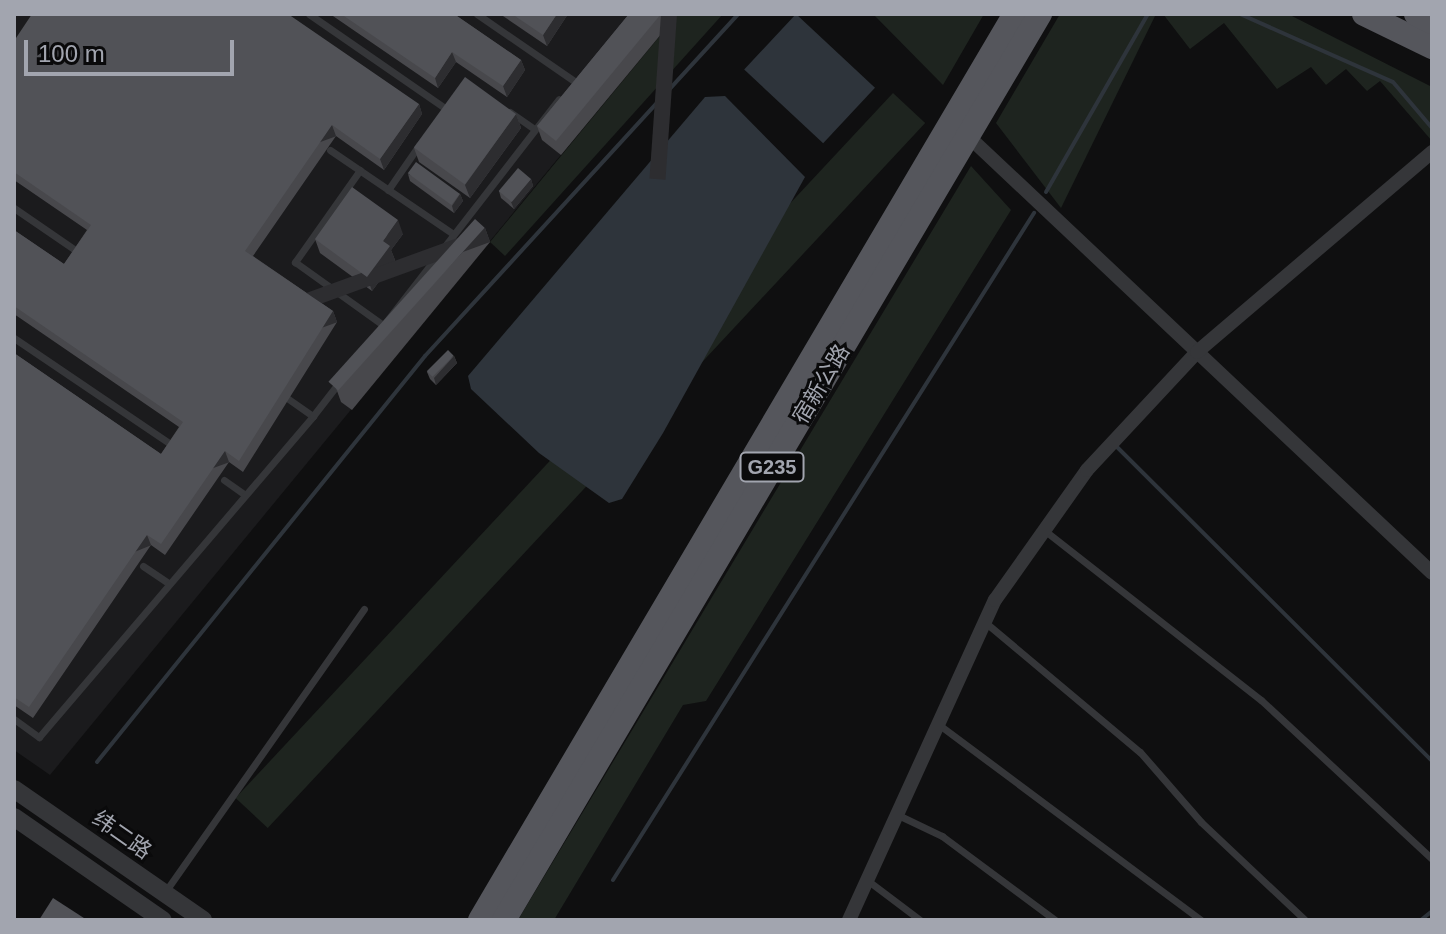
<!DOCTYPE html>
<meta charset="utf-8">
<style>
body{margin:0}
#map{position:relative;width:1446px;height:934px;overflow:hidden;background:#0f0f10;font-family:Helvetica,"Noto Sans SC",sans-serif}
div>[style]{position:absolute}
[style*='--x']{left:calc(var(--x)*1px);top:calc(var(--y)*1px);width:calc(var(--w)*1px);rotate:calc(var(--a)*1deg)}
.built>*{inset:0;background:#1b1b1d}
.green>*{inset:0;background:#1e241f;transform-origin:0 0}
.water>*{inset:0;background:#2e343b;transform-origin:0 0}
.stream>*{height:4px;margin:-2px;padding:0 2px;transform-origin:2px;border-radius:2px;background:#2e343b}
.service>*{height:7px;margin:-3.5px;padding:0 3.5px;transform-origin:3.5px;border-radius:3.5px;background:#353639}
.minor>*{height:14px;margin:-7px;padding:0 7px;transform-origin:7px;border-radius:7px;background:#353639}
.tertiary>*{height:18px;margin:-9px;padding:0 9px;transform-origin:9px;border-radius:9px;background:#353639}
.trunk>*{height:24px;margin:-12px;padding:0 12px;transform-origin:12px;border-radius:12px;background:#55565c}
.wall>*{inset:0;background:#48484c}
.shaded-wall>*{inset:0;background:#2d2d30;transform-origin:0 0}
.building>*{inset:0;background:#515257;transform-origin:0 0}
span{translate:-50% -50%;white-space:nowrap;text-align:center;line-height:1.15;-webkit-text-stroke:6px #0a0a0b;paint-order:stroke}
.shield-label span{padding:2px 6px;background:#0a0a0b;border:2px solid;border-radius:6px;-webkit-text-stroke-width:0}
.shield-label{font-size:20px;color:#a2a5af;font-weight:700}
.street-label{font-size:22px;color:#a2a5af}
.frame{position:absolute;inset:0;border:16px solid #a2a5af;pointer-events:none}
.scale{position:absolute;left:24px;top:40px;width:210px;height:36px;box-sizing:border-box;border:4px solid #a2a5af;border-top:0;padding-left:10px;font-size:24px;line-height:28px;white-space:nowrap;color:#a2a5af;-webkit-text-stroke:6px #0a0a0b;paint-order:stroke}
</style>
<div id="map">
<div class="built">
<i style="clip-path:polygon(14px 14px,677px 14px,50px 775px,14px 750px)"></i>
</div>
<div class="green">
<i style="clip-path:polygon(678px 14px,723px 14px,505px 256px,490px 242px)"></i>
<i style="clip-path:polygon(873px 14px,984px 14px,943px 85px)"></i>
<i style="clip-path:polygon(1060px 14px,1156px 14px,1061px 208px,996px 123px)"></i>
<i style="clip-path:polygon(1163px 14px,1288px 14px,1432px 87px,1432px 141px,1380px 81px,1367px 91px,1346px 69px,1326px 85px,1311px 67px,1277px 89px,1224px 23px,1190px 49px)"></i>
<i style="left:893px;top:93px;width:44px;height:964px;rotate:43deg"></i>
<i style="clip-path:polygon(971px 166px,1011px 210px,706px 701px,683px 705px,554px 920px,518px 920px)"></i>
</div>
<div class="water">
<i style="left:796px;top:14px;width:108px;height:76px;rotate:43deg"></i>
<i style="clip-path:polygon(725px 96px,805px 177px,663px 433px,622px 499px,609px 503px,539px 453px,471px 389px,468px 376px,705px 97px)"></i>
</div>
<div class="stream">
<i style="--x:1240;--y:14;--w:167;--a:24"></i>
<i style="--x:1393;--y:82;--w:60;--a:49.7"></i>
<i style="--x:1046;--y:192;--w:205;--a:-60.2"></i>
<i style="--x:1116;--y:446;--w:446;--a:44.9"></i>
<i style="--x:97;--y:762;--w:522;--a:-51.07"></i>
<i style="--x:425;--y:356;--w:464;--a:-47.5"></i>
<i style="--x:613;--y:880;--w:789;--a:-57.74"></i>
<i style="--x:1421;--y:920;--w:14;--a:-39"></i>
</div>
<div class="service">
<i style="--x:309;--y:14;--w:165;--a:34.7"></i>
<i style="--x:477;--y:14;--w:118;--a:34.6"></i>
<i style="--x:510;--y:112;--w:29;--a:35"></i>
<i style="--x:330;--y:150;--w:149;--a:34.3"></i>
<i style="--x:360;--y:170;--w:113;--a:125.2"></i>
<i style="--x:295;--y:262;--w:108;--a:35.6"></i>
<i style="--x:388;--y:190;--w:55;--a:-55.4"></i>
<i style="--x:14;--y:208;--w:78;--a:34.5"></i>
<i style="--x:14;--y:338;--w:191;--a:34.1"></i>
<i style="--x:287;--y:398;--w:32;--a:35"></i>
<i style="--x:224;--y:480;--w:24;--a:35"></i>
<i style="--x:1044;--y:530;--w:276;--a:38.1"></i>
<i style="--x:1261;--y:700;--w:233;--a:42.9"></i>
<i style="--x:143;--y:566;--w:30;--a:34"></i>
<i style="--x:986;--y:623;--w:201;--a:40"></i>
<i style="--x:1140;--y:752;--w:93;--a:48.9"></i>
<i style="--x:1201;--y:822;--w:143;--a:43.3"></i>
<i style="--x:14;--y:719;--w:31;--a:36"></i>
<i style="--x:39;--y:737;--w:422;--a:-49.5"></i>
<i style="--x:313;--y:416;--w:401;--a:-52.2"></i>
<i style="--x:938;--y:724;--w:328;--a:36.7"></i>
<i style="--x:898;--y:815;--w:49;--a:25.5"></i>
<i style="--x:942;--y:836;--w:141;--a:36.6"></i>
<i style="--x:867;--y:880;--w:66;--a:37"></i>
<i style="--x:165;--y:892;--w:346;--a:-54.9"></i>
</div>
<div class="minor">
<i style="--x:968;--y:136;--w:637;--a:43.28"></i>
<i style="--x:849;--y:920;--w:352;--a:-65.5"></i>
<i style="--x:995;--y:600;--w:159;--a:-54.7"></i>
<i style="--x:1087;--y:470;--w:161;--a:-47"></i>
<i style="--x:1197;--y:352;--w:309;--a:-40.4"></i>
</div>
<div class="tertiary">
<i style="--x:14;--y:789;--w:230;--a:34.7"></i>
<i style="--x:14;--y:817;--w:181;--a:34.7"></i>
</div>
<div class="trunk">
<i style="--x:1364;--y:14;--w:76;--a:25.9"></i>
<i style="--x:1416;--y:14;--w:18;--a:27"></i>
<i style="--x:480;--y:920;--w:1052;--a:-59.44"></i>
<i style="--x:504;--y:920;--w:1053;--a:-59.39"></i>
</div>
<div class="wall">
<i style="clip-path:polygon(330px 14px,454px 14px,521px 60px,525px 70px,507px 97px,456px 62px,438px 88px)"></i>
<i style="clip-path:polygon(500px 14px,568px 14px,547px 46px)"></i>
<i style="clip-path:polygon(629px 14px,677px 15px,561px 155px,542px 140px,537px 126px)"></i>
<i style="clip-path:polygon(14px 41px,419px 104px,422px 114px,384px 170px,336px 136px,253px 256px,333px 311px,337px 322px,243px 472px,229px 462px,165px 555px,151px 545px,33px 718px,14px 705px,14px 353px,161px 454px,179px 427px,14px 314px,14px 230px,64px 264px,87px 230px,14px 180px)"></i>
<i style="clip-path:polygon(516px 114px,521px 128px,470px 198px,419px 162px,414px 148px)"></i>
<i style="clip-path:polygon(408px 174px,460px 194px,463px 201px,454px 213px,410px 181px)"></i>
<i style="clip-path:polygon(531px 179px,533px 186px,514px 209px,501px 198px,499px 191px)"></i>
<i style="clip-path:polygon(485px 228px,490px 242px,352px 410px,341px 402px,336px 388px)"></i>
<i style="clip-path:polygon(403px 234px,391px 250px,395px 260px,372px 291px,320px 253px,315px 239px)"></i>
<i style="clip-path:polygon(454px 356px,457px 363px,436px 385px,430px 379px,427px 372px)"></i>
</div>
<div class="shaded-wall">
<i style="clip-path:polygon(557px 14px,568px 14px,547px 46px,543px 35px)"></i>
<i style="left:661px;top:14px;width:16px;height:165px;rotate:4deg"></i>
<i style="clip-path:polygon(452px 52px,456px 62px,438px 88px,435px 78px)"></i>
<i style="clip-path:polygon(521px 60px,525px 70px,507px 97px,503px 86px)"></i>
<i style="clip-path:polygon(419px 104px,422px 114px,384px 170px,380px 159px)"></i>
<i style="clip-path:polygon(516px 114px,521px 128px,470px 198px,465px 185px)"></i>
<i style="left:332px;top:125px;width:12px;height:153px;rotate:70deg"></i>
<i style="clip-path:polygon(531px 179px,533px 186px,514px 209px,511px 202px)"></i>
<i style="clip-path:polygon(460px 194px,463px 201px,454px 213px,452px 206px)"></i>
<i style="clip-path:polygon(398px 220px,403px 234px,391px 250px,395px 260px,372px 291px,367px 277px,383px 241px)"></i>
<i style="left:485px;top:228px;width:15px;height:218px;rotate:70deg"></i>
<i style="left:333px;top:311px;width:12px;height:177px;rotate:70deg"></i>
<i style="clip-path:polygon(454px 356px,457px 363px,436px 385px,434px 378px)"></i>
<i style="left:225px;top:451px;width:12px;height:113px;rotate:70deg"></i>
<i style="left:147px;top:535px;width:11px;height:209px;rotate:68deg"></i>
</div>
<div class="building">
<i style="clip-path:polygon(32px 14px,288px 14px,419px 104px,380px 159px,332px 125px,245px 251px,333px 311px,239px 461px,225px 451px,161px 544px,147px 535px,29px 707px,14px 697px,14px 353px,161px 454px,183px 422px,14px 306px,14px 230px,64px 264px,91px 225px,14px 172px,14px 41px)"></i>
<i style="clip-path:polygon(341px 14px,454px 14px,521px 60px,503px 86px,452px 52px,435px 78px)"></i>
<i style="clip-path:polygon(512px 14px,557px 14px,543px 35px)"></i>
<i style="clip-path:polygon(629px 14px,661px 14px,556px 141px,537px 126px)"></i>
<i style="left:465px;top:77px;width:63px;height:87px;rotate:36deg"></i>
<i style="left:416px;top:162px;width:54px;height:14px;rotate:36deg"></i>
<i style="left:518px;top:168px;width:17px;height:30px;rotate:40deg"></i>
<i style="clip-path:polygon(352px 187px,398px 220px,383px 241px,390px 246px,367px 277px,315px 239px)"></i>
<i style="left:475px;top:219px;width:13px;height:219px;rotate:42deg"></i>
<i style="left:448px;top:350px;width:8px;height:30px;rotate:45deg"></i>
<i style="clip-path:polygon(53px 898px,87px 920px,39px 920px)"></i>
</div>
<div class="shield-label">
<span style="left:772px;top:467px">G235</span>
</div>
<div class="street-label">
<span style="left:821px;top:384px;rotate:-59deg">宿新公路</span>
<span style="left:122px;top:835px;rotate:35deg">纬二路</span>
</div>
<div class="frame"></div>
<div class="scale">100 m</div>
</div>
